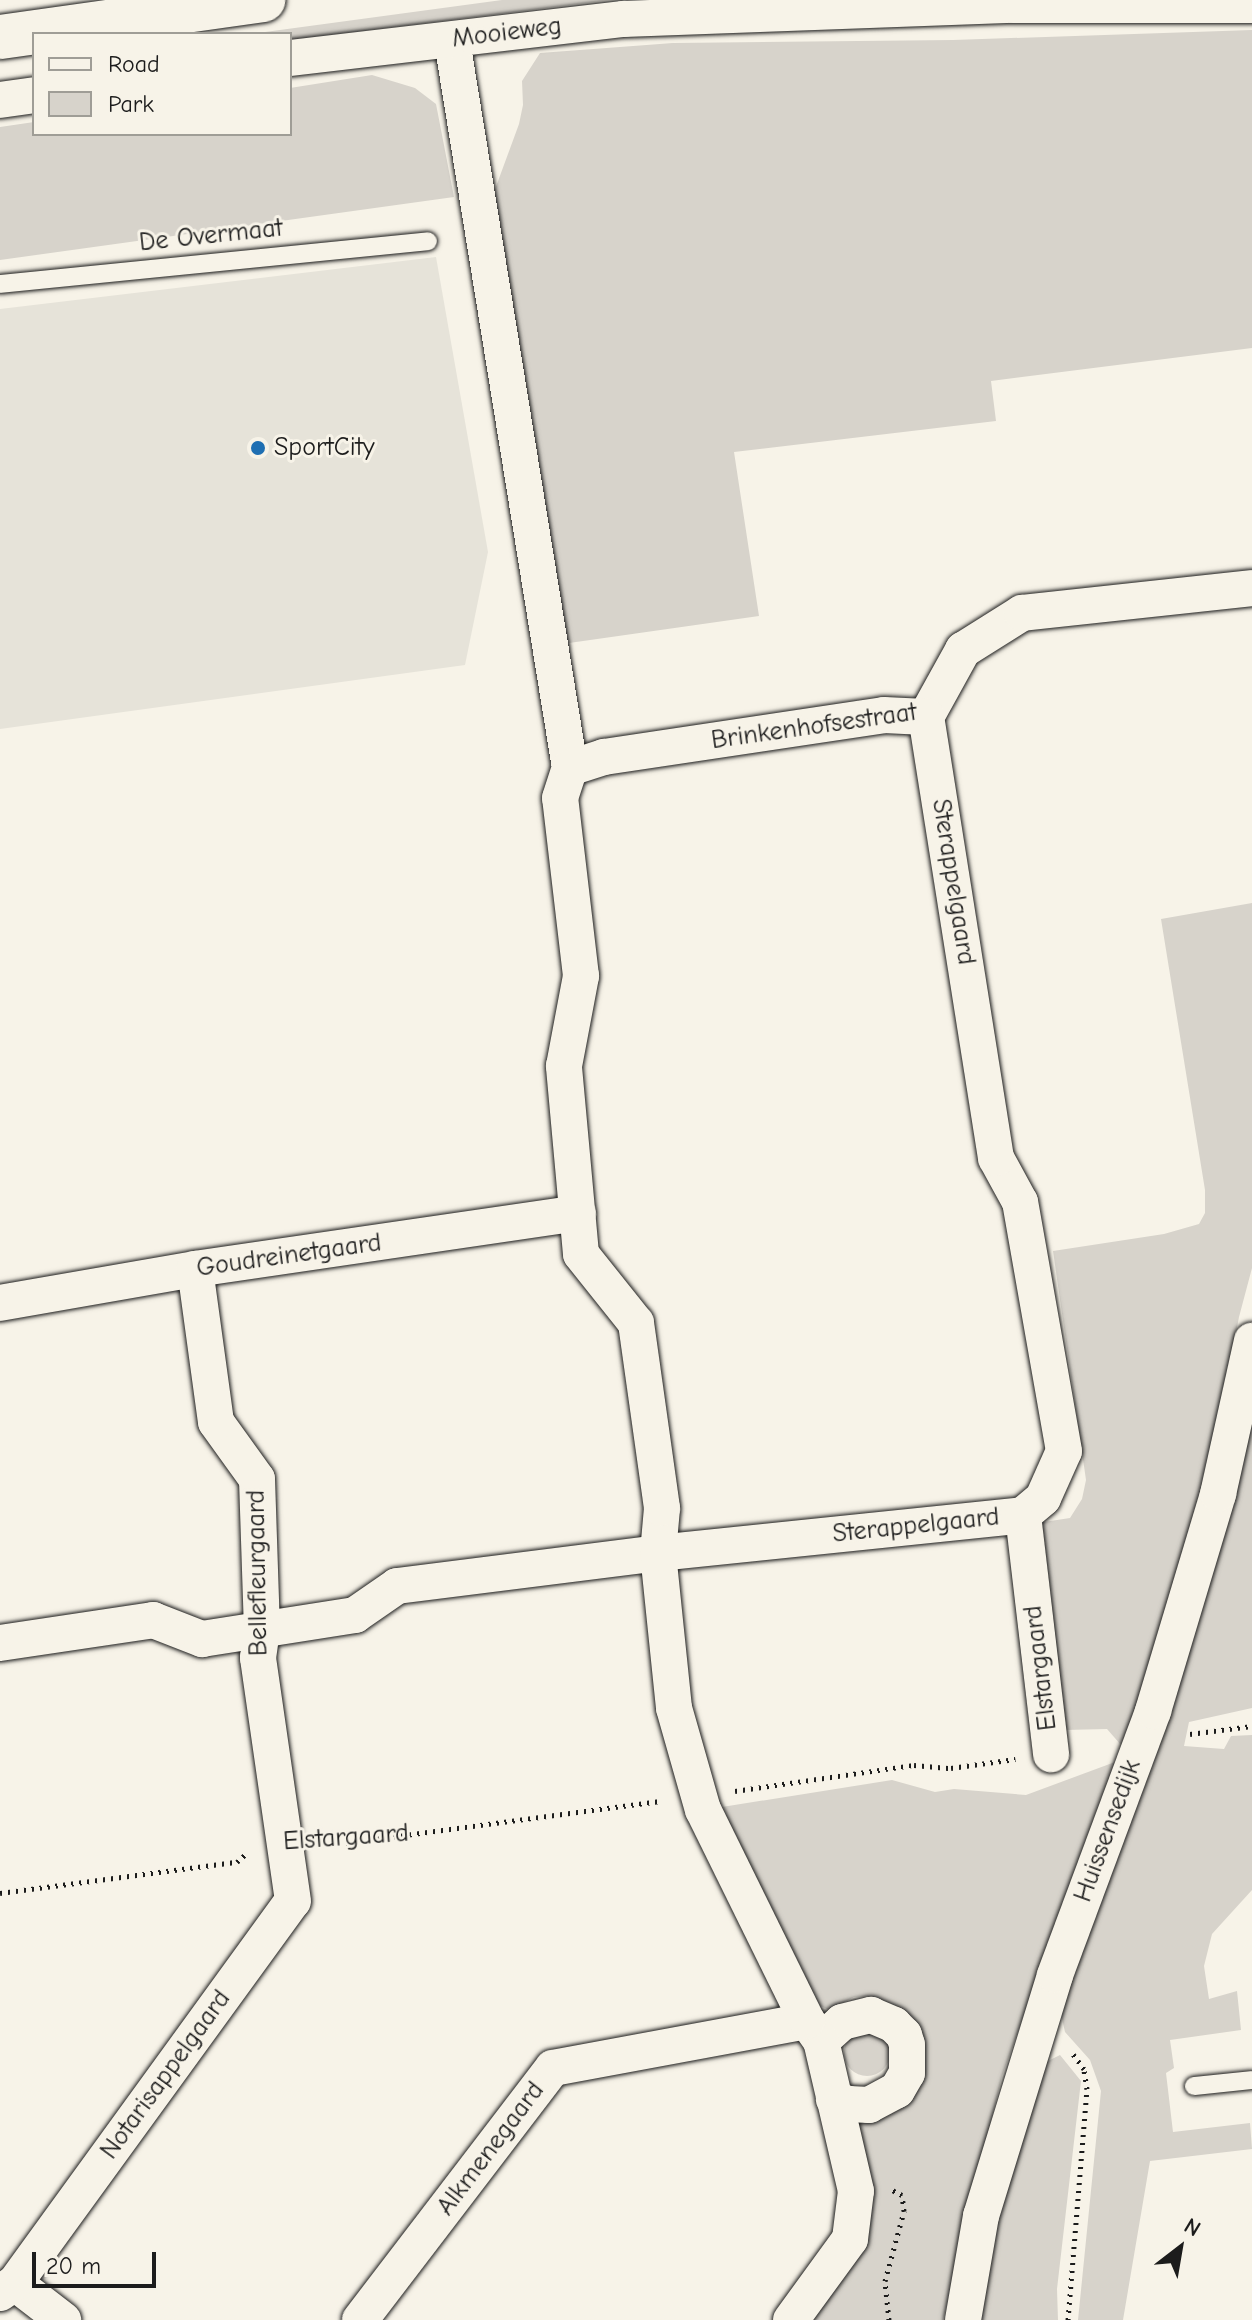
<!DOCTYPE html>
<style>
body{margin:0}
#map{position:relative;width:1252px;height:2320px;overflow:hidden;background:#f7f3e8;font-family:"Comic Neue",sans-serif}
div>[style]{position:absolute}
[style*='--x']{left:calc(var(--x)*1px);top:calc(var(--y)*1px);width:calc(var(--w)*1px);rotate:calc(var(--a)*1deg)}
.built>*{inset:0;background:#e6e3d9}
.green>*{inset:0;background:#d7d3cb}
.round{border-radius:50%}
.path>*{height:5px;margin-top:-2.5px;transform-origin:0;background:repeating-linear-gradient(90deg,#1c1c1c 0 2px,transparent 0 8px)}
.roads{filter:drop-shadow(0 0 2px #1c1c1c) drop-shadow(0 0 2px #1c1c1c)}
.lane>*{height:18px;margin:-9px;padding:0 9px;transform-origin:9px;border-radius:9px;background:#f7f3e8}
.street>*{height:36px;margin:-18px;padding:0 18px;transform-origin:18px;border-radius:18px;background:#f7f3e8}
.highway>*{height:44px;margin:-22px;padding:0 22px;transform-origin:22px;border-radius:22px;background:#f7f3e8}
.dots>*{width:22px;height:22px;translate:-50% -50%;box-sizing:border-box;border:4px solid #f7f3e8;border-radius:50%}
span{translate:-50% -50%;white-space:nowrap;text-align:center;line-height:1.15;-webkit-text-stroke:6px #f7f3e8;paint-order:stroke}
.street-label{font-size:26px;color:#1c1c1c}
.poi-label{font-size:26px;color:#1c1c1c}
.left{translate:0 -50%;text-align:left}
.legend{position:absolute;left:32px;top:32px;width:260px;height:104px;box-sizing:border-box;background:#f7f3e8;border:2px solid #9f9d96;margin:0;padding:10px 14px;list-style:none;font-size:24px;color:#1c1c1c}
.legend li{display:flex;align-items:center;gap:16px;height:40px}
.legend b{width:40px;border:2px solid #9f9d96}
.north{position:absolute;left:1140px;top:2208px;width:80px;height:80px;-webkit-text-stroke:6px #f7f3e8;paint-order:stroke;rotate:31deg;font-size:22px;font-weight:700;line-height:32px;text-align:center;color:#1c1c1c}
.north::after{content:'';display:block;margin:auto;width:28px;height:36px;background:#1c1c1c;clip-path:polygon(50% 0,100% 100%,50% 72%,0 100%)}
.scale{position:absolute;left:32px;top:2252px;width:124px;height:36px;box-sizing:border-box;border:4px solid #1c1c1c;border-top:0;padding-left:10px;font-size:24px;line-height:28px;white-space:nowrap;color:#1c1c1c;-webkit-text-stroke:6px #f7f3e8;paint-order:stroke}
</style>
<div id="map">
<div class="built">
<i style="clip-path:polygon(436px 257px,488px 552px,465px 665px,0 729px,0 309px)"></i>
</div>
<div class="green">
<i style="clip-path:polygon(502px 0,609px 0,290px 40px,290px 34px,251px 34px)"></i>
<i style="clip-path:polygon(1252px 30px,1252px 348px,991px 381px,996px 421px,734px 452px,759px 616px,562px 644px,494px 192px,519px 124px,523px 105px,522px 81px,540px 53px,673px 43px,953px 40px)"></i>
<i style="clip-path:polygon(372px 75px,415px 88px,436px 104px,454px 197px,0 260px,0 127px,34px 122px,34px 134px,290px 134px,290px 88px)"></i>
<i style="clip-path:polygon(1252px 903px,1252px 1268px,1239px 1317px,1215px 1439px,1144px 1686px,1121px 1745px,1107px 1729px,1064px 1730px,1031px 1524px,1070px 1518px,1082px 1499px,1086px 1480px,1053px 1251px,1164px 1234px,1199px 1224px,1205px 1213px,1205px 1190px,1161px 919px)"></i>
<i style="clip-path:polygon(1252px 1408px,1252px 1708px,1189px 1722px,1184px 1746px,1224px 1749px,1231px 1736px,1252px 1735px,1252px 1890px,1212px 1934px,1204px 1966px,1209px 1999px,1237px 1991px,1241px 2030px,1170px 2040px,1174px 2068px,1166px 2073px,1173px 2132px,1250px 2123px,1252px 2149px,1150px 2161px,1123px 2320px,1078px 2320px,1101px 2091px,1090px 2060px,1065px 2032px,1059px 2005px)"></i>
<i style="clip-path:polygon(1115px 1762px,1002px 2076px,943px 2320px,811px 2320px,828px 2293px,857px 2113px,879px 2112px,914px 2021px,903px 2009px,871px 1996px,854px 1997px,829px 2010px,810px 2001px,722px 1817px,722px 1807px,892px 1780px,935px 1792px,954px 1789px,1026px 1795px)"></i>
<i class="round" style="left:844px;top:2030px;width:46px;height:46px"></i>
<i style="clip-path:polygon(1060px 2055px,1081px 2081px,1057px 2289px,1058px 2320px,971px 2320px,1036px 2067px)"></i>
</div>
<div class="path">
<i style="--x:1190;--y:1734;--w:63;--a:-7.4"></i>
<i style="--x:735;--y:1791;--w:181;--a:-8.3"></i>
<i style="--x:914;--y:1765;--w:37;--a:5"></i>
<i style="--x:951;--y:1768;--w:65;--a:-8"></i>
<i style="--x:323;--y:1840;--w:16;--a:15"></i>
<i style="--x:338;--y:1844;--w:327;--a:-7.6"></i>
<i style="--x:0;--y:1893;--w:239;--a:-7.5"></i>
<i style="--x:237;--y:1862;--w:12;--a:-42"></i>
<i style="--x:889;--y:2320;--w:39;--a:-96"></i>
<i style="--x:885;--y:2281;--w:73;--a:-74.8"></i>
<i style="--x:904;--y:2211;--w:16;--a:-97"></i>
<i style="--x:902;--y:2195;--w:11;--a:-153"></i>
<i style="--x:1068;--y:2320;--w:232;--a:-85.3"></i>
<i style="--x:1087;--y:2089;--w:20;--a:-99"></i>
<i style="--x:1084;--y:2069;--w:22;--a:-126"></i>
</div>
<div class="roads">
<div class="lane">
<i style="--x:0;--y:284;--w:430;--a:-5.7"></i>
<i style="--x:1194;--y:2086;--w:58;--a:-5.9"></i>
</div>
<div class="street">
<i style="--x:452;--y:41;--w:737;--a:80.78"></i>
<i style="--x:290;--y:58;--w:335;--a:-6.7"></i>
<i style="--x:623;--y:19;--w:390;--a:-2.1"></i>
<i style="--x:1013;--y:5;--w:239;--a:0"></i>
<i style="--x:0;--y:100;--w:34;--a:-8"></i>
<i style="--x:926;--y:717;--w:77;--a:-61.1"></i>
<i style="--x:963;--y:650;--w:70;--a:-32.1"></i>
<i style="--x:1022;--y:613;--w:231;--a:-6.2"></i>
<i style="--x:0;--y:1303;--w:198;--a:-9.9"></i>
<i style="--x:195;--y:1269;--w:387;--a:-8.3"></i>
<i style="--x:1023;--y:1515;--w:241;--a:83.3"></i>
<i style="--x:0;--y:1643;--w:155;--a:-8.5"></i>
<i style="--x:153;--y:1620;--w:53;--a:21.2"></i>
<i style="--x:202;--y:1639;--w:155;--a:-8.9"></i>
<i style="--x:355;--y:1615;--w:51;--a:-34.6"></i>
<i style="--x:397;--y:1586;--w:263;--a:-7.2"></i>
<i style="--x:658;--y:1553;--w:367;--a:-5.9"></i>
<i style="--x:1023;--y:1515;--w:26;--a:-40"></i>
<i style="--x:1043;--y:1498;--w:51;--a:-65.9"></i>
<i style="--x:1064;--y:1451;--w:253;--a:-100"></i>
<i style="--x:1020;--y:1202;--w:50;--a:-118.6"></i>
<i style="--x:996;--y:1158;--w:447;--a:-99"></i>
<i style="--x:821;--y:2041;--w:28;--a:-42"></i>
<i style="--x:842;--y:2022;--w:30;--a:-14"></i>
<i style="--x:871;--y:2015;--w:25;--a:23"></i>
<i style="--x:894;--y:2025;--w:14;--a:45"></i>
<i style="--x:904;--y:2035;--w:10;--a:73"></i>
<i style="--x:907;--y:2045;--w:28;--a:90"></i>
<i style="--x:907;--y:2073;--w:20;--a:120"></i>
<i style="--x:897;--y:2090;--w:32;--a:152"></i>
<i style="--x:869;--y:2105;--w:20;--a:-177"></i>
<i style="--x:849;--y:2104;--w:16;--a:-162"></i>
<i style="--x:15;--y:2283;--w:61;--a:37.6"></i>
<i style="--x:0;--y:2293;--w:18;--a:-34"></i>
<i style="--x:15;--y:2283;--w:472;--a:-54"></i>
<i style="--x:293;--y:1901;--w:246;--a:-98.2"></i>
<i style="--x:258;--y:1658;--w:28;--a:-82"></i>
<i style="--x:262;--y:1630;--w:151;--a:-91.9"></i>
<i style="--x:257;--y:1479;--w:70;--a:-125.7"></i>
<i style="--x:216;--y:1422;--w:154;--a:-97.8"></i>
<i style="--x:360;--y:2320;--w:317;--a:-52.6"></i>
<i style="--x:553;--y:2068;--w:258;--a:-10.5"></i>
<i style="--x:791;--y:2320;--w:100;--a:-53.9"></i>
<i style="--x:850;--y:2239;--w:48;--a:-82.9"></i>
<i style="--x:856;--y:2191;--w:154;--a:-103.1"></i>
<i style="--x:821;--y:2041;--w:24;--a:-125"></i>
<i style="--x:807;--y:2021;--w:235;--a:-116.2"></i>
<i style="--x:703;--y:1810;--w:106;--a:-105.9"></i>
<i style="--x:674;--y:1708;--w:156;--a:-95.9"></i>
<i style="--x:658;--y:1553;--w:45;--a:-84.9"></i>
<i style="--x:662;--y:1508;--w:187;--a:-98"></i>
<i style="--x:636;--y:1323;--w:88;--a:-128.6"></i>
<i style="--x:581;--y:1254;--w:189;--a:-95.2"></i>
<i style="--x:564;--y:1066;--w:92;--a:-79.3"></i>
<i style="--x:581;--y:976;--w:179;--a:-96.7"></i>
<i style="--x:560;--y:798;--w:32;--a:-72"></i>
<i style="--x:570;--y:768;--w:36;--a:-18"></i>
<i style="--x:604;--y:757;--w:283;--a:-8.5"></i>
<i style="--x:884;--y:715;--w:42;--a:2.7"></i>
<i style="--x:963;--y:2320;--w:106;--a:-80.2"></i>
<i style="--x:981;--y:2216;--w:252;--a:-72.9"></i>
<i style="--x:1055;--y:1975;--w:282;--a:-69.6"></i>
<i style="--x:1153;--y:1711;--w:227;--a:-73.3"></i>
<i style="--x:1218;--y:1494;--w:157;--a:-77.5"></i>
</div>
<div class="highway">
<i style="--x:0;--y:37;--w:266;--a:-8"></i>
</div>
</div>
<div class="dots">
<i style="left:258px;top:448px;background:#1f6fb2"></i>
</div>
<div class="street-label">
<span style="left:507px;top:33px;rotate:-7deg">Mooieweg</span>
<span style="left:211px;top:236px;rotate:-6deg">De Overmaat</span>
<span style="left:814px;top:727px;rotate:-8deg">Brinkenhofsestraat</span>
<span style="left:953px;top:882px;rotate:81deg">Sterappelgaard</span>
<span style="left:289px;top:1256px;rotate:-8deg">Goudreinetgaard</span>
<span style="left:916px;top:1526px;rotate:-6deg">Sterappelgaard</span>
<span style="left:258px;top:1573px;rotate:-91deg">Bellefleurgaard</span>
<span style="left:1041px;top:1668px;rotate:-97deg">Elstargaard</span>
<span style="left:1108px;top:1831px;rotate:-70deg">Huissensedijk</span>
<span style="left:346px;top:1838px;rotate:-4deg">Elstargaard</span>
<span style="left:166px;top:2075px;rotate:-54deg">Notarisappelgaard</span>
<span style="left:491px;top:2149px;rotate:-53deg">Alkmenegaard</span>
</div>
<div class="poi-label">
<span class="left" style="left:274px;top:448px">SportCity</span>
</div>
<ul class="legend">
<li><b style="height:10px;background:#f7f3e8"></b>Road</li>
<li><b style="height:22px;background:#d7d3cb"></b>Park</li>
</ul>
<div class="north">N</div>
<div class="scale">20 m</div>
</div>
